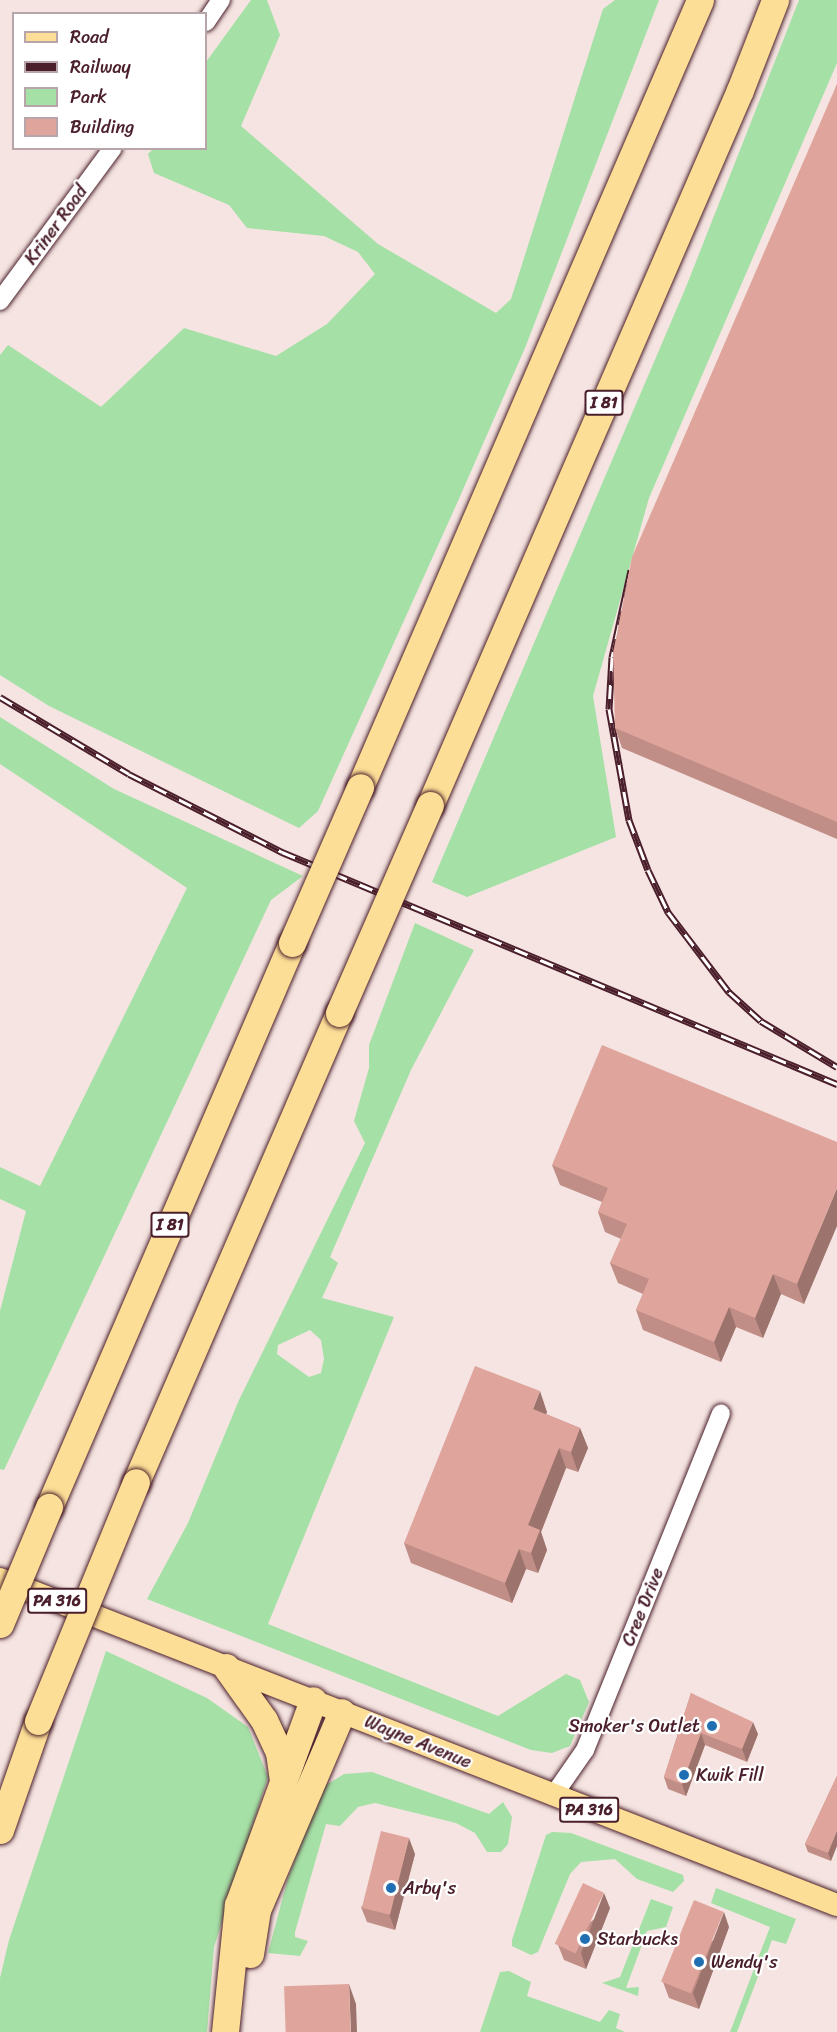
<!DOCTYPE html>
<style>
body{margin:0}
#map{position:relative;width:837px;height:2032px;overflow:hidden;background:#f5e4e1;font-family:Sriracha,sans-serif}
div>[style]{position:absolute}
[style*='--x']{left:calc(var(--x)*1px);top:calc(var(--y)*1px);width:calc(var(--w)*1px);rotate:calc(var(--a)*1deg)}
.green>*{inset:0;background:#a5e0a6}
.roads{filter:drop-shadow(0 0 2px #4a1f2b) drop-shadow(0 0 2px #4a1f2b)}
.minor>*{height:18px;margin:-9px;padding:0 9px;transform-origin:9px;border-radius:9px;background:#fff}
.major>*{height:22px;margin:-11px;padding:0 11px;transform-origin:11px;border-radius:11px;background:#fcde96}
.highway>*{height:27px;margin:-13.5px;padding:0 13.5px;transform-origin:13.5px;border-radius:13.5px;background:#fcde96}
.rail>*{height:7px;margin-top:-3.5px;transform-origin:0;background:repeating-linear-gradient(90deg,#fff 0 14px,#4a1f2b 0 28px);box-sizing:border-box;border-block:2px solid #4a1f2b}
.bridges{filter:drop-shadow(0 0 2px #4a1f2b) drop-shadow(0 0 2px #4a1f2b)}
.highway-bridge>*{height:27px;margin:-13.5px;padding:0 13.5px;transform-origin:13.5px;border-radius:13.5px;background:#fcde96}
.wall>*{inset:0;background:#c08e86}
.shaded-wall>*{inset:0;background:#9c746d}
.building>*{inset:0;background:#dfa59c;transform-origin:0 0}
.dots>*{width:16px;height:16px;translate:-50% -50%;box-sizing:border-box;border:3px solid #fff;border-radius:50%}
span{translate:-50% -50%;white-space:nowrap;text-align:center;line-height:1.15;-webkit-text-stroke:4.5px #fff;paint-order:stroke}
.shield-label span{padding:2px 4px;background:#fff;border:2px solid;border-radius:4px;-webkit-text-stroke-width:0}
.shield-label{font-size:16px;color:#4a1f2b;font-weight:700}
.street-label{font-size:18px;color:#4a1f2b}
.poi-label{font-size:18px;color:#4a1f2b}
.right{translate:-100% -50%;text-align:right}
.left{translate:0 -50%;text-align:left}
.legend{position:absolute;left:12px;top:12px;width:195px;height:138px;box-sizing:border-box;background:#fff;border:2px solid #b7a5aa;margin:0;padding:8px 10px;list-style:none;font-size:18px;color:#4a1f2b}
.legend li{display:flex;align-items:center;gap:12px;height:30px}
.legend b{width:30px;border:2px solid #b7a5aa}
</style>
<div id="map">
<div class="green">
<i style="clip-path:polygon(251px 0,267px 0,280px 35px,241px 126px,378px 244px,496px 313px,511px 299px,603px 9px,615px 0,659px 0,525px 348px,458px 501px,318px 811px,299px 828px,49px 706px,0 675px,0 355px,8px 345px,101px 407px,184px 328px,276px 356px,327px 324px,375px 274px,358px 252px,324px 236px,247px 228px,229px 205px,154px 173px,148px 154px,153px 149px,206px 148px,206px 62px)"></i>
<i style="clip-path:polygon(799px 0,837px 0,837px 63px,649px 498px,593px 696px,616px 837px,467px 897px,432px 882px,686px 287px)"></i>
<i style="clip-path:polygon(0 717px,114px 789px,303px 876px,271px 900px,4px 1470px,0 1469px,0 1311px,26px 1211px,0 1199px,0 1167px,40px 1186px,187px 888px,0 764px)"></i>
<i style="clip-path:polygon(evenodd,415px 923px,474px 950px,411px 1070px,330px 1257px,338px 1263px,322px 1298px,394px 1317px,268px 1624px,498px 1716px,566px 1674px,580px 1680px,589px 1702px,570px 1746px,552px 1753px,531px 1750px,147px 1599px,188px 1523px,239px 1400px,365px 1143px,354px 1121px,369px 1068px,369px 1045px,415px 923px,310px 1330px,321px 1340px,324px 1359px,321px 1373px,309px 1377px,277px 1354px,278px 1345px,310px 1330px)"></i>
<i style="clip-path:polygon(106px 1651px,207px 1698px,248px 1727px,268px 1777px,214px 1947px,207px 2032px,0 2032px,0 1978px,9px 1940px)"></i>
<i style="clip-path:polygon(372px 1772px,489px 1814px,503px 1802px,512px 1817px,508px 1844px,501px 1852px,487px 1852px,475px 1833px,456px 1823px,375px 1803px,358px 1807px,340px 1826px,326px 1824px,295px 1932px,295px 1937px,308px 1941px,300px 1956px,268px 1953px,288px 1878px,323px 1787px,344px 1774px)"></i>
<i style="clip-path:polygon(552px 1832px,571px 1833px,683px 1875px,684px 1881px,673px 1892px,637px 1879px,615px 1859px,581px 1862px,570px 1874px,538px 1952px,531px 1955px,512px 1946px,512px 1940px,546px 1835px)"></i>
<i style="clip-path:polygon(716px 1888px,796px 1919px,786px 1944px,772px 1940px,737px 2032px,730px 2032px,770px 1927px,711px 1903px)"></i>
<i style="clip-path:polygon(651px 1899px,673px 1907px,666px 1927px,647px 1931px,626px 1988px,639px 1987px,638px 1996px,602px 1983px,620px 1977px)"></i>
<i style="clip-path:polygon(509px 1971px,531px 1982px,527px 1996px,600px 2022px,609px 2010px,620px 2014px,616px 2028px,625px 2032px,480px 2032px,500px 1972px)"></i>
</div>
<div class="roads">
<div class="minor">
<i style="--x:206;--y:22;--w:27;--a:-56"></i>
<i style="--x:0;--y:301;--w:190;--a:-53.6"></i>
<i style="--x:553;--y:1796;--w:56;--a:-55.2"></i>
<i style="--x:585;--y:1750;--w:363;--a:-68"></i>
</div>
<div class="major">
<i style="--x:0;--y:1579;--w:898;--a:21.28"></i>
</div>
<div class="highway">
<i style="--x:360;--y:787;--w:857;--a:-66.63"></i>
<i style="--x:430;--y:805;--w:779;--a:-66.56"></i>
<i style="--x:740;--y:90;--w:97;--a:-68.7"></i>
<i style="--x:136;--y:1482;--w:511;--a:-66.6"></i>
<i style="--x:49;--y:1507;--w:614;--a:-66.69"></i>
<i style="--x:226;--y:1667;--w:65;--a:54.4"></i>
<i style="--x:264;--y:1720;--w:35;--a:65"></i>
<i style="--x:279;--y:1752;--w:30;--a:82"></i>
<i style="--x:0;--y:1830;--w:115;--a:-70.8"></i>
<i style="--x:250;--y:1954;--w:45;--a:-81"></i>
<i style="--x:257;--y:1910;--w:215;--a:-66.8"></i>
<i style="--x:225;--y:2032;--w:128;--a:-84.2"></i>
<i style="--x:238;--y:1905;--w:218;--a:-69.9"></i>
</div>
</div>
<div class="rail">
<i style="--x:631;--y:570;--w:89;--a:102.3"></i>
<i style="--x:612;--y:657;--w:52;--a:93.3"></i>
<i style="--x:609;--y:709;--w:113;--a:79.8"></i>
<i style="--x:629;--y:820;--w:53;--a:69.2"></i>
<i style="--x:648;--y:870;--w:47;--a:64.5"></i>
<i style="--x:668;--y:912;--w:101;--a:52.7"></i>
<i style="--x:729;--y:992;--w:43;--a:42.2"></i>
<i style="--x:761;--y:1021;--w:89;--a:31.2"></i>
<i style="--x:0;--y:697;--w:150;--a:30.8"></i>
<i style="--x:129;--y:774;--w:172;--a:27"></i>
<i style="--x:282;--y:852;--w:602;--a:22.69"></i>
</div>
<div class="bridges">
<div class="highway-bridge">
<i style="--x:292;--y:943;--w:170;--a:-66.4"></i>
<i style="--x:339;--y:1013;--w:227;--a:-66.4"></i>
<i style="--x:0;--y:1624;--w:127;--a:-67.3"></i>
<i style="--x:38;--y:1721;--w:258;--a:-67.7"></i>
</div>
</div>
<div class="wall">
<i style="clip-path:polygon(837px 84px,837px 839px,622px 748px,615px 728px)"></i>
<i style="clip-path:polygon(837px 1142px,804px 1304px,781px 1294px,763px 1338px,736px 1327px,721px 1362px,643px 1330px,636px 1310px,643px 1294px,618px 1283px,610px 1263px,621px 1239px,605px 1232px,598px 1212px,602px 1202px,560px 1185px,552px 1165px)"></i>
<i style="clip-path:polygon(547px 1412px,546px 1414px,580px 1428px,588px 1448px,578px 1472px,566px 1468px,541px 1532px,547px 1550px,538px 1573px,526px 1569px,512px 1603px,411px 1563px,404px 1543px)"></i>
<i style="clip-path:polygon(691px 1693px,758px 1734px,747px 1762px,705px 1745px,686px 1796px,668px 1789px,664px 1777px)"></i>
<i style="clip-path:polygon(837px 1776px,831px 1861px,808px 1852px,805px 1844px)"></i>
<i style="clip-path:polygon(415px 1854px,395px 1930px,367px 1922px,361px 1907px)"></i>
<i style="clip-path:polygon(610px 1908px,586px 1969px,564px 1960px,558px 1945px)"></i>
<i style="clip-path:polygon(729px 1927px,699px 2009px,669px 1998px,663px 1982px)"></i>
</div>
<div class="shaded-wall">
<i style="clip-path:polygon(837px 1188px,837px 1226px,804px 1304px,797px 1284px)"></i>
<i style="clip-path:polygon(773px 1274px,781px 1294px,763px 1338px,755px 1318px)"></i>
<i style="clip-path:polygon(729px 1307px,736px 1327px,721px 1362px,714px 1342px)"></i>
<i style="clip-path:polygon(540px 1391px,547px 1412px,540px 1429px,533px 1409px)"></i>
<i style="clip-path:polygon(580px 1428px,588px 1448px,578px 1472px,571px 1452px)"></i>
<i style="clip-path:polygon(559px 1448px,566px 1468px,541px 1532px,547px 1550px,538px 1573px,531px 1553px,528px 1525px)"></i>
<i style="clip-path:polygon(519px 1549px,526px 1569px,512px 1603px,505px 1583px)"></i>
<i style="clip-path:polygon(753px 1722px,758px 1734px,747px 1762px,742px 1749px)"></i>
<i style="clip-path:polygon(701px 1733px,705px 1745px,686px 1796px,682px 1784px)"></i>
<i style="clip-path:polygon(837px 1830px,837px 1846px,831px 1861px,828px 1853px)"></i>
<i style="clip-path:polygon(409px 1838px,415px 1854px,395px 1930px,389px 1914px)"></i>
<i style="clip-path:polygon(604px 1893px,610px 1908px,586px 1969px,581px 1953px)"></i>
<i style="clip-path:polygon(724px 1912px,729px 1927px,699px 2009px,693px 1993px)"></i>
<i style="clip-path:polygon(349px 1984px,356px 2004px,357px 2032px,351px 2032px)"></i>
</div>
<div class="building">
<i style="clip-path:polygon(837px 84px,837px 822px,615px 728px,613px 653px,632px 557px)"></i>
<i style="clip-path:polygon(602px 1045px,837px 1142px,837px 1188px,797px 1284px,773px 1274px,755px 1318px,729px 1307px,714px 1342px,636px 1310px,649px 1279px,610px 1263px,627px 1224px,598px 1212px,608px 1188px,552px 1165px)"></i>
<i style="clip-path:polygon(475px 1366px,540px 1391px,533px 1409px,580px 1428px,571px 1452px,559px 1448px,528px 1525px,540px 1530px,531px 1553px,519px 1549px,505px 1583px,404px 1543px)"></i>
<i style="clip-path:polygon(691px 1693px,753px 1722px,742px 1749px,701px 1733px,682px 1784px,664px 1777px)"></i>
<i style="clip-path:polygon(837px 1776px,837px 1830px,828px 1853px,805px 1844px)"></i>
<i style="left:381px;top:1831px;width:29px;height:79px;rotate:14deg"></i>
<i style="left:583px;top:1883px;width:23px;height:67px;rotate:25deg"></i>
<i style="left:694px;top:1900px;width:32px;height:88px;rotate:22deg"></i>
<i style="left:349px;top:1984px;width:48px;height:65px;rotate:88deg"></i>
</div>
<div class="dots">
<i style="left:712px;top:1726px;background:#1f6fb2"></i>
<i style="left:684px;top:1775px;background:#1f6fb2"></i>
<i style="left:391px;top:1888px;background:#1f6fb2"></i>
<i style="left:585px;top:1939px;background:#1f6fb2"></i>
<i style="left:699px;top:1962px;background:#1f6fb2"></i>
</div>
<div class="shield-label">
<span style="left:604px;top:403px">I 81</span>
<span style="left:170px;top:1225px">I 81</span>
<span style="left:57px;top:1601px">PA 316</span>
<span style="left:589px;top:1810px">PA 316</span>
</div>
<div class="street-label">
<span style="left:56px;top:225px;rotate:-54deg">Kriner Road</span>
<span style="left:643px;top:1607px;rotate:-68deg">Cree Drive</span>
<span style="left:418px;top:1742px;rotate:22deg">Wayne Avenue</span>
</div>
<div class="poi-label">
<span class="right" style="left:700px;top:1726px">Smoker's Outlet</span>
<span class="left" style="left:696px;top:1775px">Kwik Fill</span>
<span class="left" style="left:403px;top:1888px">Arby's</span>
<span class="left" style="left:597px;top:1939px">Starbucks</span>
<span class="left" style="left:711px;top:1962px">Wendy's</span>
</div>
<ul class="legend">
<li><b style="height:8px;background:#fcde96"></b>Road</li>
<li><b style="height:8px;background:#4a1f2b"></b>Railway</li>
<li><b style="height:16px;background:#a5e0a6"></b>Park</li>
<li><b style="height:16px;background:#dfa59c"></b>Building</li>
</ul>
</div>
